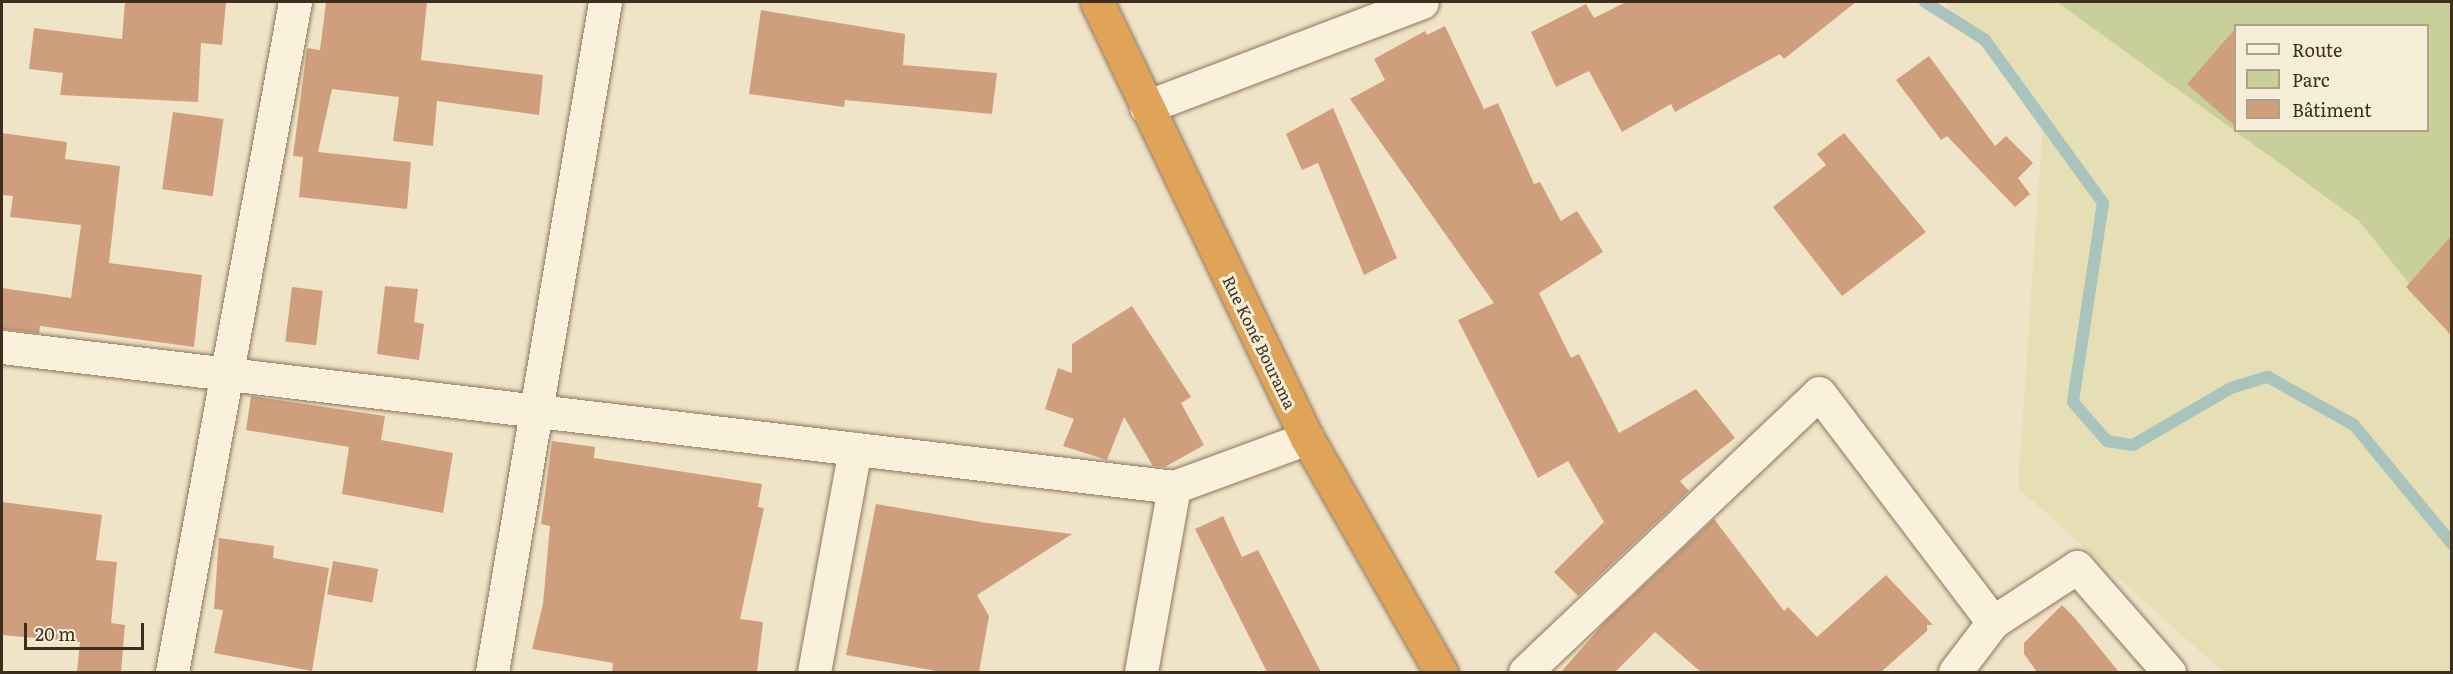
<!DOCTYPE html>
<meta charset="utf-8">
<style>
body{margin:0}
#map{position:relative;width:2453px;height:674px;overflow:hidden;background:#f0e4c8;font-family:Literata,serif}
div>[style]{position:absolute}
[style*='--x']{left:calc(var(--x)*1px);top:calc(var(--y)*1px);width:calc(var(--w)*1px);rotate:calc(var(--a)*1deg)}
.farmland>*{inset:0;background:#e6deb5}
.green>*{inset:0;background:#c9cf9b}
.stream>*{height:12px;margin:-6px;padding:0 6px;transform-origin:6px;border-radius:6px;background:#a9c4bc}
.building>*{inset:0;background:#cf9f7d;transform-origin:0 0}
.roads{filter:drop-shadow(0 0 2px #8d765c) drop-shadow(0 0 2px #8d765c)}
.street>*{height:33px;margin:-16.5px;padding:0 16.5px;transform-origin:16.5px;border-radius:16.5px;background:#faf1dc}
.secondary>*{height:33px;margin:-16.5px;padding:0 16.5px;transform-origin:16.5px;border-radius:16.5px;background:#faf1dc}
.highway>*{height:33px;margin:-16.5px;padding:0 16.5px;transform-origin:16.5px;border-radius:16.5px;background:#e0a458}
span{translate:-50% -50%;white-space:nowrap;text-align:center;line-height:1.15;-webkit-text-stroke:6px #f7eed8;paint-order:stroke}
.street-label{font-size:16px;color:#3d2e20}
.frame{position:absolute;inset:0;border:3px solid #3d2e20;pointer-events:none}
.legend{position:absolute;left:2234px;top:24px;width:195px;height:108px;box-sizing:border-box;background:#f7eed8;border:2px solid #ada18e;margin:0;padding:8px 10px;list-style:none;font-size:18px;color:#3d2e20}
.legend li{display:flex;align-items:center;gap:12px;height:30px}
.legend b{width:30px;border:2px solid #ada18e}
.scale{position:absolute;left:24px;top:623px;width:120px;height:27px;box-sizing:border-box;border:3px solid #3d2e20;border-top:0;padding-left:8px;font-size:18px;line-height:21px;white-space:nowrap;color:#3d2e20;-webkit-text-stroke:4px #f7eed8;paint-order:stroke}
</style>
<div id="map">
<div class="farmland">
<i style="clip-path:polygon(1944px 2px,2057px 2px,2359px 221px,2451px 336px,2451px 672px,2223px 672px,2018px 488px,2043px 121px)"></i>
</div>
<div class="green">
<i style="clip-path:polygon(evenodd,2057px 2px,2451px 2px,2451px 336px,2359px 221px,2057px 2px,2236px 26px,2428px 26px,2428px 130px,2236px 130px,2236px 26px)"></i>
</div>
<div class="stream">
<i style="--x:1925;--y:2;--w:71;--a:32.3"></i>
<i style="--x:1985;--y:40;--w:201;--a:54.1"></i>
<i style="--x:2103;--y:203;--w:201;--a:98.6"></i>
<i style="--x:2073;--y:402;--w:52;--a:48.9"></i>
<i style="--x:2107;--y:441;--w:26;--a:9"></i>
<i style="--x:2133;--y:445;--w:113;--a:-30.2"></i>
<i style="--x:2231;--y:388;--w:39;--a:-17"></i>
<i style="--x:2268;--y:377;--w:98;--a:29.2"></i>
<i style="--x:2354;--y:425;--w:154;--a:50.5"></i>
</div>
<div class="building">
<i style="clip-path:polygon(125px 2px,226px 2px,222px 45px,201px 43px,198px 102px,60px 95px,63px 73px,29px 69px,34px 28px,122px 39px)"></i>
<i style="clip-path:polygon(326px 2px,427px 2px,421px 60px,543px 75px,539px 115px,437px 101px,433px 146px,393px 141px,399px 97px,332px 89px,318px 152px,411px 162px,407px 209px,299px 197px,303px 157px,293px 156px,307px 48px,320px 50px)"></i>
<i style="clip-path:polygon(1626px 2px,1856px 2px,1784px 59px,1780px 54px,1675px 112px,1671px 104px,1622px 132px,1589px 71px,1556px 87px,1531px 32px,1586px 4px,1594px 18px)"></i>
<i style="clip-path:polygon(761px 10px,905px 34px,903px 65px,997px 73px,992px 114px,845px 100px,844px 107px,749px 94px)"></i>
<i style="clip-path:polygon(1445px 26px,1484px 109px,1498px 103px,1534px 184px,1540px 182px,1561px 221px,1577px 211px,1603px 252px,1539px 293px,1571px 358px,1579px 354px,1619px 433px,1696px 389px,1735px 438px,1680px 481px,1689px 491px,1578px 596px,1554px 572px,1604px 522px,1568px 461px,1538px 478px,1458px 320px,1494px 303px,1350px 99px,1385px 80px,1374px 59px,1425px 31px,1427px 35px)"></i>
<i style="clip-path:polygon(2235px 29px,2235px 126px,2187px 84px)"></i>
<i style="clip-path:polygon(1929px 56px,1995px 146px,2006px 136px,2033px 163px,2018px 178px,2030px 194px,2015px 207px,1947px 136px,1941px 140px,1896px 80px)"></i>
<i style="clip-path:polygon(1333px 108px,1397px 258px,1364px 275px,1318px 163px,1302px 170px,1286px 134px)"></i>
<i style="left:173px;top:112px;width:51px;height:78px;rotate:8deg"></i>
<i style="clip-path:polygon(2px 133px,67px 142px,65px 159px,120px 166px,109px 263px,202px 275px,194px 347px,40px 326px,39px 333px,2px 329px,2px 288px,71px 298px,81px 225px,10px 217px,13px 196px,2px 195px)"></i>
<i style="clip-path:polygon(1844px 133px,1926px 232px,1842px 296px,1773px 207px,1826px 165px,1817px 154px)"></i>
<i style="clip-path:polygon(2451px 236px,2451px 335px,2406px 287px)"></i>
<i style="clip-path:polygon(385px 286px,418px 289px,414px 322px,424px 324px,419px 360px,377px 354px)"></i>
<i style="left:292px;top:287px;width:31px;height:55px;rotate:7deg"></i>
<i style="clip-path:polygon(1132px 306px,1191px 397px,1181px 403px,1204px 445px,1165px 467px,1153px 466px,1124px 417px,1107px 460px,1063px 446px,1074px 419px,1045px 409px,1058px 368px,1072px 373px,1072px 344px)"></i>
<i style="clip-path:polygon(251px 396px,385px 416px,381px 440px,453px 453px,443px 513px,342px 494px,349px 447px,246px 430px)"></i>
<i style="clip-path:polygon(552px 441px,595px 447px,594px 458px,762px 484px,758px 507px,764px 508px,740px 619px,763px 622px,757px 672px,612px 672px,613px 663px,532px 649px,543px 604px,550px 526px,541px 524px)"></i>
<i style="clip-path:polygon(2px 502px,102px 515px,96px 560px,117px 562px,111px 623px,125px 625px,121px 672px,77px 672px,80px 642px,2px 635px)"></i>
<i style="clip-path:polygon(876px 504px,987px 523px,1072px 534px,977px 595px,989px 616px,979px 672px,942px 672px,846px 655px)"></i>
<i style="clip-path:polygon(1223px 516px,1242px 557px,1258px 550px,1321px 672px,1267px 672px,1195px 529px)"></i>
<i style="clip-path:polygon(1714px 519px,1784px 611px,1788px 607px,1817px 637px,1886px 575px,1933px 625px,1927px 625px,1927px 631px,1881px 672px,1701px 672px,1655px 632px,1615px 672px,1561px 672px,1605px 622px)"></i>
<i style="clip-path:polygon(219px 538px,274px 546px,273px 558px,329px 568px,312px 671px,214px 653px,223px 610px,214px 609px)"></i>
<i style="left:333px;top:561px;width:46px;height:34px;rotate:10deg"></i>
<i style="clip-path:polygon(2062px 605px,2074px 617px,2119px 672px,2037px 672px,2024px 654px,2024px 643px)"></i>
</div>
<div class="roads">
<div class="street">
<i style="--x:1146;--y:107;--w:295;--a:-20.8"></i>
<i style="--x:172;--y:672;--w:681;--a:-79.6"></i>
<i style="--x:492;--y:672;--w:679;--a:-80.43"></i>
<i style="--x:814;--y:672;--w:227;--a:-79.6"></i>
<i style="--x:1141;--y:672;--w:188;--a:-79.9"></i>
<i style="--x:1525;--y:672;--w:405;--a:-43.5"></i>
<i style="--x:1819;--y:393;--w:288;--a:52.8"></i>
<i style="--x:1955;--y:672;--w:63;--a:-52.8"></i>
<i style="--x:1993;--y:622;--w:100;--a:-33.2"></i>
<i style="--x:2077;--y:567;--w:140;--a:48.8"></i>
</div>
<div class="secondary">
<i style="--x:2;--y:347;--w:1180;--a:6.81"></i>
<i style="--x:1174;--y:487;--w:142;--a:-20.2"></i>
</div>
<div class="highway">
<i style="--x:1097;--y:2;--w:484;--a:64.3"></i>
<i style="--x:1307;--y:438;--w:270;--a:60.2"></i>
</div>
</div>
<div class="street-label">
<span style="left:1260px;top:342px;rotate:64deg">Rue Koné Bourama</span>
</div>
<div class="frame"></div>
<ul class="legend">
<li><b style="height:8px;background:#faf1dc"></b>Route</li>
<li><b style="height:16px;background:#c9cf9b"></b>Parc</li>
<li><b style="height:16px;background:#cf9f7d"></b>Bâtiment</li>
</ul>
<div class="scale">20 m</div>
</div>
